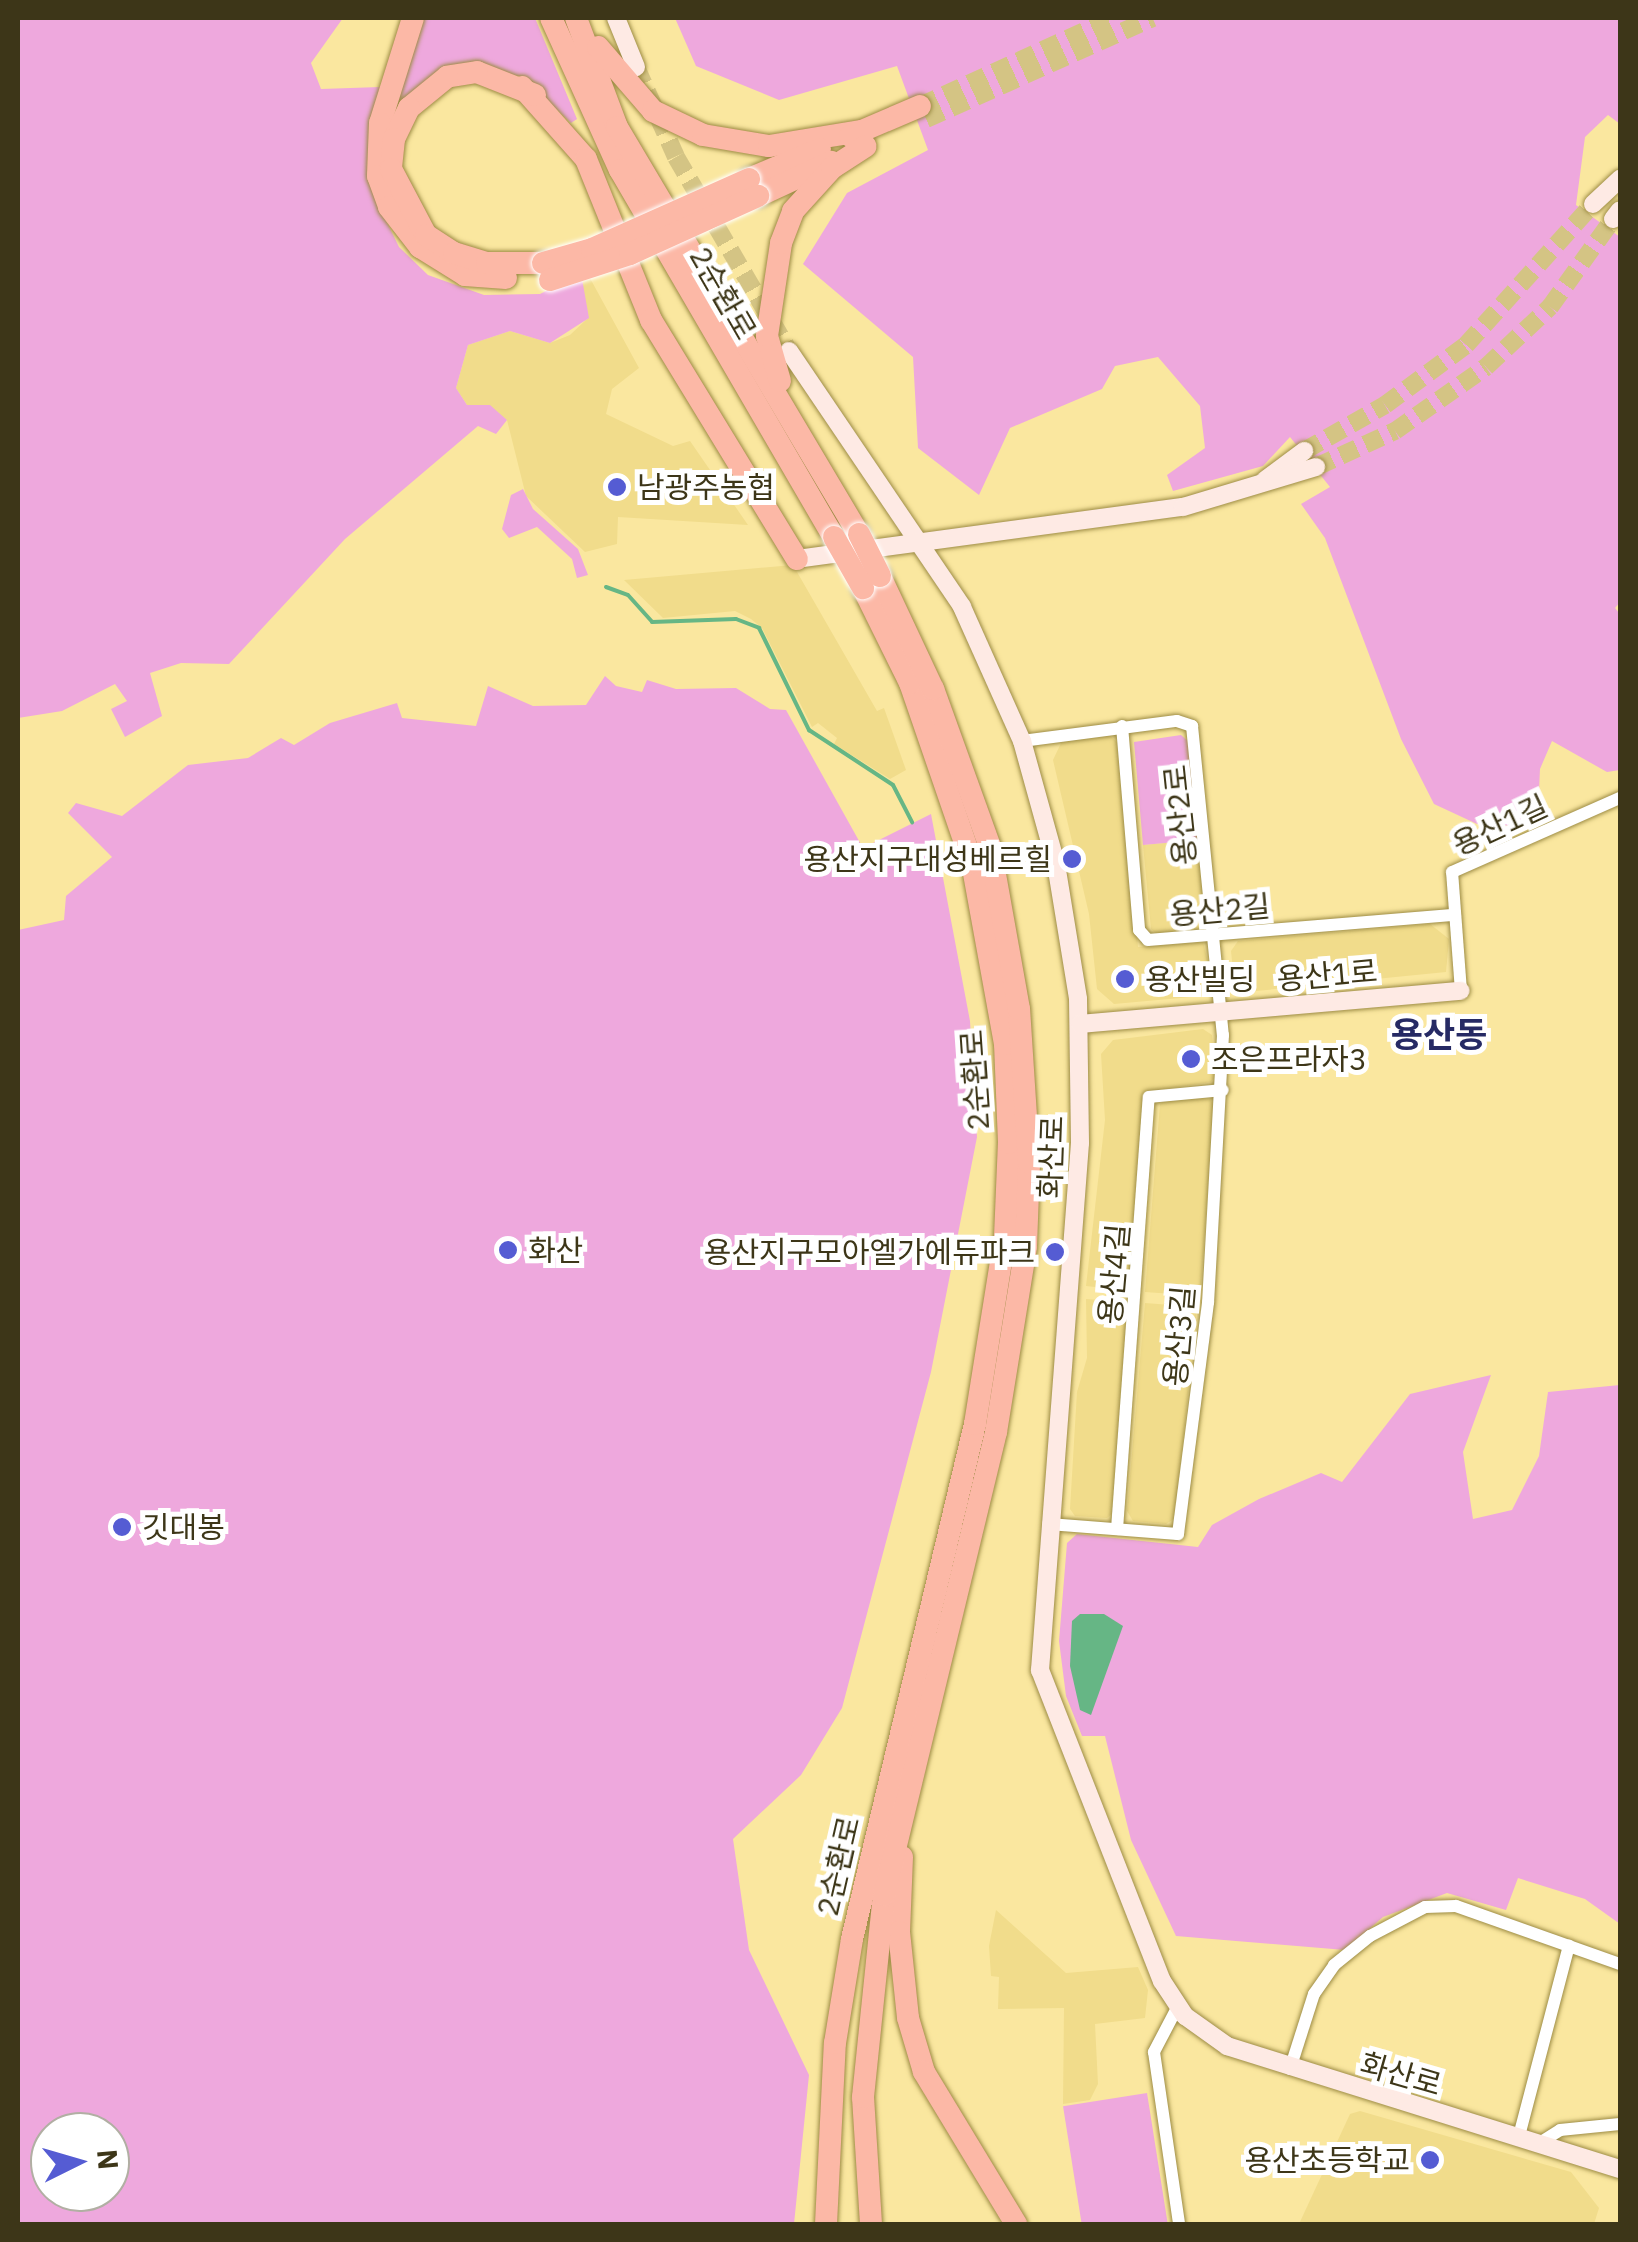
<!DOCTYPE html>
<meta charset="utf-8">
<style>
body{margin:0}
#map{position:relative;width:1638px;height:2242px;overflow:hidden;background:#fae79f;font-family:"IBM Plex Sans","Noto Sans KR",sans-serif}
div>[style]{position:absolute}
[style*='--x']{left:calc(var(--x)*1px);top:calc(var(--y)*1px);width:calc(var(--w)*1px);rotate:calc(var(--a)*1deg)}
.built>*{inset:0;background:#f1dc8b}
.green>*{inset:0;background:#eea8dd;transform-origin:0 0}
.water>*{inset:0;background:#66b685}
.stream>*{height:4px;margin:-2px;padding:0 2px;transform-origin:2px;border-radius:2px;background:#66b685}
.secondary-tunnel>*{height:18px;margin-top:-9px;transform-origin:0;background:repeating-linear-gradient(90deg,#d4c484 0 18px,transparent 0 27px)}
.roads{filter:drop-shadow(0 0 2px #9d8c45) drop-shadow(0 0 2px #9d8c45)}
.street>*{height:12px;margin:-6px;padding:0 6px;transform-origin:6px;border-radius:6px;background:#fff}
.secondary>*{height:18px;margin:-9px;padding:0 9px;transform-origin:9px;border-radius:9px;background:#feeae4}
.highway>*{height:22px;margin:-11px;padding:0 11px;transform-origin:11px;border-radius:11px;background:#fcb8a6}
.bridges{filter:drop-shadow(0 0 2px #fff) drop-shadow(0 0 2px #fff)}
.highway-bridge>*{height:22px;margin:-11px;padding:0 11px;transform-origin:11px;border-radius:11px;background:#fcb8a6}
.dots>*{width:28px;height:28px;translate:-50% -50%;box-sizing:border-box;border:5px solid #fff;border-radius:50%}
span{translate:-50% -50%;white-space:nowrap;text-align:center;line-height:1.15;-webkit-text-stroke:10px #fff;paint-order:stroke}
.street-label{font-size:30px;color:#3d3618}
.poi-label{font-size:30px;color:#3d3618}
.left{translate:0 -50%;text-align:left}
.right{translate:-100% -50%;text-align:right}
.quarter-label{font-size:35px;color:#262a64;font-weight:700}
.frame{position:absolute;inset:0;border:20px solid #3d3618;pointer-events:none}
.north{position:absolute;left:30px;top:2112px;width:100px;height:100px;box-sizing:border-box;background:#fff;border:2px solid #b1afa3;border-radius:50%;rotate:85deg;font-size:28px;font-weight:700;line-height:40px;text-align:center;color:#3d3618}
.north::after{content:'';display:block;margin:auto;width:35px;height:45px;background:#555cd3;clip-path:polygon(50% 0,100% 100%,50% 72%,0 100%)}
</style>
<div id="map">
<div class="built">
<i style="clip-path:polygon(585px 269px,639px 368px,612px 389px,606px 414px,673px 446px,690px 441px,748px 525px,618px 517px,617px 544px,585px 552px,526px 496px,507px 420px,467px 405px,456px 388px,468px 345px,510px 331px,550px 343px,570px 335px,588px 318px,581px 293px)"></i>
<i style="clip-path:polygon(793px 565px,877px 711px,884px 708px,906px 770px,890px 779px,834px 744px,837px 738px,818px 723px,812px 727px,762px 628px,751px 619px,735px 611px,663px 618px,624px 580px)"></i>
<i style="clip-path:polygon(1110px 736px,1119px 744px,1138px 947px,1203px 942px,1213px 982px,1202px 996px,1114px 1004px,1097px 989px,1089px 914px,1053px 760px,1062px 741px)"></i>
<i style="clip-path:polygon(1198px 840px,1206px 919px,1197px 931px,1157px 934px,1151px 929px,1143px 845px)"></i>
<i style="clip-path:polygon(1430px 924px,1449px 939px,1446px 972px,1246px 992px,1234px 980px,1231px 951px,1238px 941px)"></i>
<i style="clip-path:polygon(1203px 1029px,1212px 1035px,1216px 1076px,1211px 1082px,1145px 1092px,1130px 1291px,1086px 1286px,1105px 1120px,1101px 1054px,1113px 1040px)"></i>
<i style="clip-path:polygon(1169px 1097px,1210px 1099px,1214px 1106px,1200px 1296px,1145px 1292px,1160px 1104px)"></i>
<i style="clip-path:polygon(1086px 1299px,1129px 1302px,1114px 1512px,1107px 1518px,1075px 1516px,1070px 1509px,1077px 1392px,1087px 1358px)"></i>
<i style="clip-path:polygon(1145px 1303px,1197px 1307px,1175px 1518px,1166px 1524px,1133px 1521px,1127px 1511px)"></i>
<i style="clip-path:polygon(996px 1910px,1066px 1973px,1138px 1967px,1148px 1990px,1145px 2018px,1095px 2024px,1098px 2084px,1090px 2100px,1063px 2104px,1064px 2008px,998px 2009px,999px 1977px,991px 1976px,989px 1946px)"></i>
<i style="clip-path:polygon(1360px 2111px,1571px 2172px,1599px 2208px,1594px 2224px,1299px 2224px,1350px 2114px)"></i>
</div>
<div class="green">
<i style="clip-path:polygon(18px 18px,343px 18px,311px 63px,321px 89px,380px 87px,375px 198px,399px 247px,428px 275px,484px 295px,540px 294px,581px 273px,589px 318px,550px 343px,510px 331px,468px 345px,456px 388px,467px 405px,490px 405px,507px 420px,496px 434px,478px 426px,345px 539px,229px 664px,181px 663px,150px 673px,162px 716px,125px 737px,111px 709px,127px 701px,115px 684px,62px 711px,18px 718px)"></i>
<i style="clip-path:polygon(424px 18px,535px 18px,577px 119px,571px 123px,523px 77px,477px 67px,395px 121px,390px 111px)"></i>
<i style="clip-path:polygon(675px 18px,1620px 18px,1620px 124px,1608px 115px,1585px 137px,1576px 205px,1620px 237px,1620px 602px,1615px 608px,1620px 614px,1620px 770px,1607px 772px,1552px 741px,1540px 769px,1538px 813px,1514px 826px,1477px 824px,1434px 804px,1401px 739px,1325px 538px,1301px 504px,1330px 487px,1290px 437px,1263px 466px,1173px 491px,1167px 475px,1205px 448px,1200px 406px,1158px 357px,1115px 366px,1102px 389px,1010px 428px,979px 495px,918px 448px,913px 357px,803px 264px,847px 193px,928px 150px,897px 66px,779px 100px,696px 66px)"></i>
<i style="clip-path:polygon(523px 489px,533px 509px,578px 549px,588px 575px,577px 578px,572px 559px,537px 527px,509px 538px,502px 529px,511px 495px)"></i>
<i style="clip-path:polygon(evenodd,605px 676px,616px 686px,642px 692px,647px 680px,676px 689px,736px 688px,770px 709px,786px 710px,863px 848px,931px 814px,970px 1021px,977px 1137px,931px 1372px,842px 1708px,801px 1775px,733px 1839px,749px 1950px,809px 2075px,794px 2224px,18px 2224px,18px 930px,64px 920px,66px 896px,112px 857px,68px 813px,76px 803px,122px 816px,188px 765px,248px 758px,281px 738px,294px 745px,330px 723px,397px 703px,402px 718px,476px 726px,488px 686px,533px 706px,586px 705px,605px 676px,50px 2132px,110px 2132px,110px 2192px,50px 2192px,50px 2132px)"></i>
<i style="clip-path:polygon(1181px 735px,1189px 742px,1198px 840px,1143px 845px,1134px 742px)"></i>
<i style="clip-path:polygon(1491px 1375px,1463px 1452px,1473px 1519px,1512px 1510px,1539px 1456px,1548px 1392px,1620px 1385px,1620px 1924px,1585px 1899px,1518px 1878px,1506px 1910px,1447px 1893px,1383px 1917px,1345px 1950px,1176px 1936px,1131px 1840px,1105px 1736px,1082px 1736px,1066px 1696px,1059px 1641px,1067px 1543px,1077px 1534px,1198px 1547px,1212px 1525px,1259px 1499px,1321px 1473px,1342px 1482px,1410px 1394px)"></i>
<i style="left:1147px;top:2093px;width:133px;height:85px;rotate:81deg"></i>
</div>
<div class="water">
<i style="clip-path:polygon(1080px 1614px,1104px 1614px,1123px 1626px,1091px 1715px,1080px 1710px,1070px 1666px,1072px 1621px)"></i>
</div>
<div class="stream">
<i style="--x:606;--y:587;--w:23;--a:20"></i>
<i style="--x:628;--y:595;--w:36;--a:48"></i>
<i style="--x:652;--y:622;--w:84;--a:-2"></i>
<i style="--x:736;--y:619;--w:25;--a:21"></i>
<i style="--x:759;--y:628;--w:114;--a:63.9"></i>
<i style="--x:809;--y:730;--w:100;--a:33.2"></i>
<i style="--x:893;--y:785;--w:42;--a:62.8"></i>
</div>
<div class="secondary-tunnel">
<i style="--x:636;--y:67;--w:98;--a:66"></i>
<i style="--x:676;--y:157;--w:225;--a:59.8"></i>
<i style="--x:920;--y:106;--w:212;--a:-24.5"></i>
<i style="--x:926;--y:119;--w:248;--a:-24"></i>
<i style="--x:1304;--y:451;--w:93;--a:-29.6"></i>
<i style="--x:1385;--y:405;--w:101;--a:-36.5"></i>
<i style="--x:1466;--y:345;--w:190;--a:-48"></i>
<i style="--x:1316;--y:467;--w:87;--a:-24.5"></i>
<i style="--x:1395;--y:431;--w:111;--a:-35.1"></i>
<i style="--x:1486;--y:367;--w:88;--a:-43.2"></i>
<i style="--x:1550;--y:307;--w:108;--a:-54.4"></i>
</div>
<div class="roads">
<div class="street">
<i style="--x:1122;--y:726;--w:205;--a:85.2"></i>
<i style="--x:1139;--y:930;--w:13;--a:48"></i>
<i style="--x:1148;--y:940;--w:308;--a:-4.7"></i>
<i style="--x:1022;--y:741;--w:156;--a:-7.4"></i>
<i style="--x:1177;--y:721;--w:16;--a:18"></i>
<i style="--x:1192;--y:726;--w:311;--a:84.3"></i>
<i style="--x:1223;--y:1035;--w:268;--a:93.2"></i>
<i style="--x:1208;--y:1303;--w:233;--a:97.4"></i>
<i style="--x:1178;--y:1534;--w:130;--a:-175.6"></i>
<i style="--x:1461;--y:991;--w:119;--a:-94.3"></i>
<i style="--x:1452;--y:872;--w:184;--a:-23.8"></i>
<i style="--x:1117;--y:1529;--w:433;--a:-85.8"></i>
<i style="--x:1149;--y:1097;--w:74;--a:-5.4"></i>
<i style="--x:1177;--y:2008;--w:50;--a:117.6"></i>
<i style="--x:1154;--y:2052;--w:174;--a:81.7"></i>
<i style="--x:1290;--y:2069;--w:79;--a:-72.3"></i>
<i style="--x:1314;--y:1994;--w:35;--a:-55"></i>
<i style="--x:1334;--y:1965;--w:46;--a:-38.9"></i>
<i style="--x:1370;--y:1936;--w:62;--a:-27.8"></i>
<i style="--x:1425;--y:1907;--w:31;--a:-2"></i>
<i style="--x:1456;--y:1906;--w:174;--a:19.5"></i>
<i style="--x:1519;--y:2136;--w:197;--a:-75.3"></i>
<i style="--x:1541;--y:2142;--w:22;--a:-32"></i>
<i style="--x:1560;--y:2130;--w:60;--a:-5.7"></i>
</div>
<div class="secondary">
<i style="--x:616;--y:18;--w:53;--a:67.8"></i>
<i style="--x:1593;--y:204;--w:37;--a:-43"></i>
<i style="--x:1613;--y:219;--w:11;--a:-52"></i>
<i style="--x:789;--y:351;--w:309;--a:55.9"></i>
<i style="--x:962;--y:607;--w:147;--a:65.9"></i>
<i style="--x:1022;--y:741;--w:128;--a:74.5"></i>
<i style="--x:1056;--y:864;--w:137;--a:80.7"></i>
<i style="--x:1078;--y:999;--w:144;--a:89.2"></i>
<i style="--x:1080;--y:1143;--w:529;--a:94.34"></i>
<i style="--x:1040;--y:1670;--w:334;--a:68.6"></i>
<i style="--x:1162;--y:1981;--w:42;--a:56.7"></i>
<i style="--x:1185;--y:2016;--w:52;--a:35.5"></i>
<i style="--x:1227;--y:2046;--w:412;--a:17.4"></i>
<i style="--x:1265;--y:480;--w:49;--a:-36.6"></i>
<i style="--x:797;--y:559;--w:389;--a:-7.7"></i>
<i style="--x:1183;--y:507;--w:139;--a:-16.7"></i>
<i style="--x:1080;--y:1024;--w:382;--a:-5"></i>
</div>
<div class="highway">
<i style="--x:413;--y:18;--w:110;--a:107.4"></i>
<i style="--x:380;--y:123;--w:53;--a:92.2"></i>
<i style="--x:378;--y:176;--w:33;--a:70"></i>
<i style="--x:389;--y:207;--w:51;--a:52.2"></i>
<i style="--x:420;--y:247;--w:53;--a:31.9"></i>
<i style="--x:465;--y:275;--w:41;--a:4.2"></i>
<i style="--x:551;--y:18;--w:167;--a:65.6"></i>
<i style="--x:620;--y:170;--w:425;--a:59.8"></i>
<i style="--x:576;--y:18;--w:116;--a:69.4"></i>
<i style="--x:617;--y:127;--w:474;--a:59.3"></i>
<i style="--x:598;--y:47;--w:84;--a:49.3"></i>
<i style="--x:653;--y:111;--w:55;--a:25.6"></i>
<i style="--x:703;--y:135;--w:67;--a:9.5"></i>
<i style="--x:769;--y:146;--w:94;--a:-9.2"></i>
<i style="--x:522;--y:87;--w:96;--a:48.4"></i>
<i style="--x:586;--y:159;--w:174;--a:68"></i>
<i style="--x:651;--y:320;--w:280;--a:58.6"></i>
<i style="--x:535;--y:95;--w:62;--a:-158.4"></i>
<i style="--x:477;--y:72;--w:30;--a:171"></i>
<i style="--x:447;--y:77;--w:49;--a:140.8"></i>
<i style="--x:409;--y:108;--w:34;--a:116"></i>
<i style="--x:394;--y:139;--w:30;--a:96"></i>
<i style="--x:391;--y:169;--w:75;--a:62.1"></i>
<i style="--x:426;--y:235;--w:33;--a:33"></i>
<i style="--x:454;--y:253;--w:34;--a:17"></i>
<i style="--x:487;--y:263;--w:56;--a:0"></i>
<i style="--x:850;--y:136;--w:76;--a:-23.2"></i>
<i style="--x:749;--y:179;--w:77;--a:-22.9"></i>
<i style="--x:758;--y:196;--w:81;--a:-25"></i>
<i style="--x:780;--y:381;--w:47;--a:-106.1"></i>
<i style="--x:767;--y:336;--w:94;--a:-81.4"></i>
<i style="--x:781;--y:243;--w:34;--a:-69"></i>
<i style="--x:793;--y:211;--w:58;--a:-47.8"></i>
<i style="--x:832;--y:168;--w:40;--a:-32.9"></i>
<i style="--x:902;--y:1857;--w:75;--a:92.3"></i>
<i style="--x:899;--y:1932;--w:86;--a:84"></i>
<i style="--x:908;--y:2018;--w:56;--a:73.5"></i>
<i style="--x:924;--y:2072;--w:178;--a:58.8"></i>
<i style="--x:826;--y:2224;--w:181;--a:-87.2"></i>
<i style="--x:835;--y:2043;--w:105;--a:-80.7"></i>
<i style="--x:852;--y:1939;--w:529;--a:-76.57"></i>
<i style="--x:975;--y:1424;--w:189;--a:-80.9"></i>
<i style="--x:1005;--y:1237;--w:94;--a:-87.6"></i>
<i style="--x:1009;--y:1143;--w:99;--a:-92.3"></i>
<i style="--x:1005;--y:1044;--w:184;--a:-100.3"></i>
<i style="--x:972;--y:863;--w:190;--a:-109"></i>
<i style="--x:910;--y:683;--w:106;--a:-116.3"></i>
<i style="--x:871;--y:2224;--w:127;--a:-93.6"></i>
<i style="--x:863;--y:2097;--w:203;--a:-84.1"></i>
<i style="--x:884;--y:1895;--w:476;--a:-76.4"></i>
<i style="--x:996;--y:1432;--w:188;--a:-80.8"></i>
<i style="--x:1026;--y:1246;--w:83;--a:-87.9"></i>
<i style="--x:1029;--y:1163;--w:154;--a:-93.7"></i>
<i style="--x:1019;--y:1009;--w:165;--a:-100.1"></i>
<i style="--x:990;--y:847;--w:168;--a:-109.8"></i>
<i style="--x:933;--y:689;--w:125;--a:-115.1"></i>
</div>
</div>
<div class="bridges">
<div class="highway-bridge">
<i style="--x:543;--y:263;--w:51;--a:-15.9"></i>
<i style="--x:592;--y:249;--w:172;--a:-24"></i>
<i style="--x:550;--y:280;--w:84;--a:-18"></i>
<i style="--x:630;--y:254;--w:141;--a:-24.4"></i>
<i style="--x:859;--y:534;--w:47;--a:63.4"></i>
<i style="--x:834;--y:537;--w:59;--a:60.4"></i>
</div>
</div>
<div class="dots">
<i style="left:617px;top:487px;background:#555cd3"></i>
<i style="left:1072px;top:859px;background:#555cd3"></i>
<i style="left:1125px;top:979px;background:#555cd3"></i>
<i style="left:1191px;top:1059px;background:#555cd3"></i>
<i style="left:508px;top:1250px;background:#555cd3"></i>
<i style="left:1055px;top:1252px;background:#555cd3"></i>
<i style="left:122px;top:1527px;background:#555cd3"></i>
<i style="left:1430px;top:2160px;background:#555cd3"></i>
</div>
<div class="street-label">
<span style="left:723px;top:293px;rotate:60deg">2순환로</span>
<span style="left:1180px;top:815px;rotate:-96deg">용산2로</span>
<span style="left:1500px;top:825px;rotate:-25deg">용산1길</span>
<span style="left:1220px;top:910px;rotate:-5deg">용산2길</span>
<span style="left:1327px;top:975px;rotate:-5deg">용산1로</span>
<span style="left:975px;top:1080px;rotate:-94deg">2순환로</span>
<span style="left:1051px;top:1157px;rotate:-88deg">화산로</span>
<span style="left:1114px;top:1274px;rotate:-85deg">용산4길</span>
<span style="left:1179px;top:1336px;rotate:-85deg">용산3길</span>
<span style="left:838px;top:1866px;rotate:-77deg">2순환로</span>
<span style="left:1401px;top:2074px;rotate:16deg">화산로</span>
</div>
<div class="poi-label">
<span class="left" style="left:637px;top:487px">남광주농협</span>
<span class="right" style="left:1052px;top:859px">용산지구대성베르힐</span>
<span class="left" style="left:1145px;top:979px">용산빌딩</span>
<span class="left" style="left:1211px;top:1059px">조은프라자3</span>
<span class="left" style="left:528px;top:1250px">화산</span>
<span class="right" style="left:1035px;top:1252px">용산지구모아엘가에듀파크</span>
<span class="left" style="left:142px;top:1527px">깃대봉</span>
<span class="right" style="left:1410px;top:2160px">용산초등학교</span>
</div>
<div class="quarter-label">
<span style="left:1439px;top:1034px">용산동</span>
</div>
<div class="frame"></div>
<div class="north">N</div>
</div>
